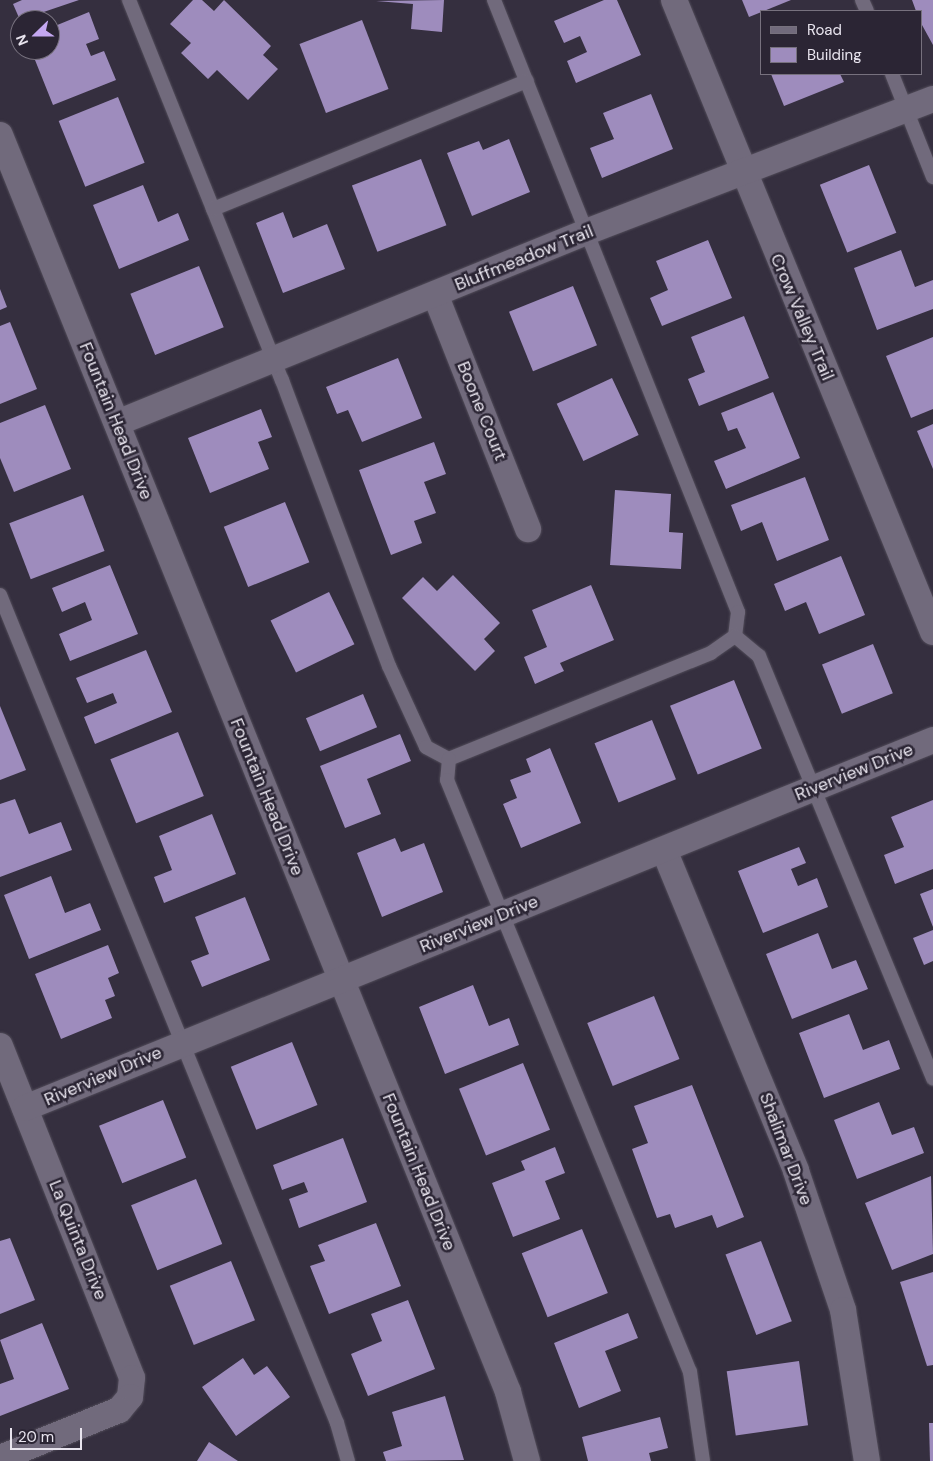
<!DOCTYPE html>
<style>
body{margin:0}
#map{position:relative;width:933px;height:1461px;overflow:hidden;background:#352f3f;font-family:"DM Sans",sans-serif}
div>[style]{position:absolute}
[style*='--x']{left:calc(var(--x)*1px);top:calc(var(--y)*1px);width:calc(var(--w)*1px);rotate:calc(var(--a)*1deg)}
.building>*{inset:0;background:#9e8cbd;transform-origin:0 0}
.roads{filter:drop-shadow(0 0 1px #514c59) drop-shadow(0 0 1px #514c59)}
.service>*{height:14px;margin:-7px;padding:0 7px;transform-origin:7px;border-radius:7px;background:#716a7c}
.minor>*{height:26px;margin:-13px;padding:0 13px;transform-origin:13px;border-radius:13px;background:#716a7c}
span{translate:-50% -50%;white-space:nowrap;text-align:center;line-height:1.15;-webkit-text-stroke:5px #2b2534;paint-order:stroke}
.street-label{font-size:18px;color:#e8e4ee}
.legend{position:absolute;left:760px;top:10px;width:162px;height:65px;box-sizing:border-box;background:#2b2534;border:1px solid #77717e;margin:0;padding:6px 9px;list-style:none;font-size:15px;color:#e8e4ee}
.legend li{display:flex;align-items:center;gap:10px;height:25px}
.legend b{width:25px;border:1px solid #77717e}
.north{position:absolute;left:10px;top:10px;width:50px;height:50px;box-sizing:border-box;background:#2b2534;border:1px solid #77717e;border-radius:50%;rotate:248deg;font-size:14px;font-weight:700;line-height:20px;text-align:center;color:#e8e4ee}
.north::after{content:'';display:block;margin:auto;width:18px;height:22px;background:#c4a7f1;clip-path:polygon(50% 0,100% 100%,50% 72%,0 100%)}
.scale{position:absolute;left:10px;top:1428px;width:72px;height:22px;box-sizing:border-box;border:2px solid #e8e4ee;border-top:0;padding-left:6px;font-size:15px;line-height:18px;white-space:nowrap;color:#e8e4ee;-webkit-text-stroke:4px #2b2534;paint-order:stroke}
</style>
<div id="map">
<div class="building">
<i style="clip-path:polygon(22px 0,79px 0,20px 20px,13px 4px)"></i>
<i style="clip-path:polygon(193px 0,202px 0,214px 11px,224px 0,271px 46px,263px 55px,278px 69px,248px 100px,217px 70px,208px 79px,181px 53px,191px 43px,170px 24px)"></i>
<i style="clip-path:polygon(444px 0,442px 32px,411px 29px,413px 4px,376px 1px)"></i>
<i style="clip-path:polygon(604px 0,617px 0,641px 55px,576px 83px,567px 61px,587px 52px,580px 36px,564px 43px,554px 21px)"></i>
<i style="clip-path:polygon(742px 0,791px 0,749px 17px)"></i>
<i style="clip-path:polygon(912px 0,933px 0,933px 45px,922px 25px,922px 11px,916px 11px)"></i>
<i style="clip-path:polygon(89px 12px,99px 39px,86px 44px,91px 56px,104px 51px,116px 80px,53px 105px,31px 50px,50px 50px,50px 28px)"></i>
<i style="left:362px;top:20px;width:74px;height:67px;rotate:69deg"></i>
<i style="clip-path:polygon(771px 74px,840px 74px,844px 82px,784px 106px)"></i>
<i style="clip-path:polygon(651px 94px,673px 149px,602px 178px,590px 148px,614px 139px,603px 113px)"></i>
<i style="left:118px;top:97px;width:71px;height:64px;rotate:68deg"></i>
<i style="clip-path:polygon(509px 139px,530px 192px,472px 216px,447px 153px,479px 141px,483px 150px)"></i>
<i style="left:421px;top:159px;width:71px;height:74px;rotate:69deg"></i>
<i style="left:869px;top:165px;width:73px;height:53px;rotate:68deg"></i>
<i style="clip-path:polygon(143px 185px,158px 222px,178px 213px,189px 240px,119px 269px,93px 205px)"></i>
<i style="clip-path:polygon(283px 212px,293px 238px,327px 224px,345px 269px,283px 293px,256px 223px)"></i>
<i style="clip-path:polygon(708px 240px,732px 298px,662px 326px,650px 298px,668px 290px,656px 261px)"></i>
<i style="clip-path:polygon(901px 250px,915px 287px,933px 280px,933px 309px,877px 330px,854px 268px)"></i>
<i style="left:199px;top:266px;width:66px;height:74px;rotate:68deg"></i>
<i style="left:573px;top:286px;width:64px;height:69px;rotate:68deg"></i>
<i style="clip-path:polygon(0 289px,7px 307px,0 310px)"></i>
<i style="clip-path:polygon(744px 316px,769px 378px,699px 406px,688px 379px,705px 372px,691px 337px)"></i>
<i style="clip-path:polygon(10px 322px,37px 389px,0 404px,0 326px)"></i>
<i style="clip-path:polygon(933px 337px,933px 409px,911px 418px,886px 356px)"></i>
<i style="clip-path:polygon(398px 358px,422px 418px,362px 442px,348px 410px,337px 414px,326px 387px)"></i>
<i style="left:612px;top:378px;width:63px;height:61px;rotate:65deg"></i>
<i style="clip-path:polygon(773px 392px,800px 458px,726px 489px,714px 461px,746px 448px,737px 428px,728px 431px,721px 413px)"></i>
<i style="clip-path:polygon(45px 405px,71px 469px,14px 492px,0 458px,0 423px)"></i>
<i style="clip-path:polygon(261px 409px,272px 437px,258px 442px,269px 469px,210px 493px,188px 438px)"></i>
<i style="clip-path:polygon(933px 424px,933px 469px,917px 431px)"></i>
<i style="clip-path:polygon(434px 442px,446px 474px,424px 482px,436px 513px,414px 521px,422px 543px,391px 555px,359px 470px)"></i>
<i style="clip-path:polygon(805px 477px,829px 540px,777px 561px,762px 522px,741px 531px,731px 505px)"></i>
<i style="clip-path:polygon(615px 490px,671px 494px,669px 532px,683px 533px,681px 569px,610px 565px)"></i>
<i style="left:83px;top:495px;width:60px;height:79px;rotate:69deg"></i>
<i style="left:285px;top:502px;width:65px;height:66px;rotate:68deg"></i>
<i style="clip-path:polygon(841px 556px,865px 615px,819px 634px,806px 602px,785px 611px,774px 584px)"></i>
<i style="clip-path:polygon(110px 565px,138px 634px,70px 661px,59px 634px,92px 620px,85px 602px,62px 612px,52px 588px)"></i>
<i style="clip-path:polygon(453px 575px,500px 623px,484px 639px,495px 651px,475px 671px,402px 598px,423px 577px,437px 591px)"></i>
<i style="clip-path:polygon(591px 585px,614px 640px,560px 663px,564px 671px,535px 684px,524px 657px,547px 647px,532px 610px)"></i>
<i style="left:329px;top:592px;width:58px;height:65px;rotate:64deg"></i>
<i style="left:873px;top:644px;width:53px;height:55px;rotate:68deg"></i>
<i style="clip-path:polygon(146px 650px,172px 712px,95px 744px,84px 717px,117px 703px,113px 693px,87px 703px,76px 678px)"></i>
<i style="left:734px;top:680px;width:74px;height:69px;rotate:68deg"></i>
<i style="left:363px;top:694px;width:36px;height:62px;rotate:67deg"></i>
<i style="clip-path:polygon(0 706px,26px 770px,0 780px)"></i>
<i style="left:652px;top:720px;width:64px;height:62px;rotate:68deg"></i>
<i style="left:178px;top:732px;width:69px;height:73px;rotate:68deg"></i>
<i style="clip-path:polygon(400px 734px,411px 761px,367px 779px,381px 814px,345px 828px,320px 766px)"></i>
<i style="clip-path:polygon(550px 748px,581px 823px,521px 848px,503px 804px,517px 798px,510px 780px,531px 772px,526px 759px)"></i>
<i style="clip-path:polygon(15px 799px,29px 834px,61px 822px,72px 850px,0 877px,0 804px)"></i>
<i style="clip-path:polygon(933px 800px,933px 869px,895px 884px,884px 855px,904px 847px,891px 817px)"></i>
<i style="clip-path:polygon(212px 814px,236px 874px,164px 903px,154px 877px,172px 870px,159px 836px)"></i>
<i style="clip-path:polygon(395px 838px,401px 852px,424px 843px,443px 892px,382px 917px,357px 853px)"></i>
<i style="clip-path:polygon(799px 847px,806px 863px,791px 869px,798px 886px,817px 878px,828px 907px,763px 933px,738px 871px)"></i>
<i style="clip-path:polygon(51px 876px,65px 913px,90px 903px,101px 930px,29px 959px,4px 895px)"></i>
<i style="clip-path:polygon(933px 889px,933px 927px,920px 894px)"></i>
<i style="clip-path:polygon(245px 897px,270px 960px,202px 987px,191px 961px,209px 954px,195px 917px)"></i>
<i style="clip-path:polygon(933px 930px,933px 961px,924px 965px,913px 938px)"></i>
<i style="clip-path:polygon(818px 933px,832px 969px,856px 960px,868px 989px,792px 1019px,766px 954px)"></i>
<i style="clip-path:polygon(108px 945px,119px 973px,108px 978px,115px 996px,105px 1000px,112px 1018px,61px 1039px,35px 974px)"></i>
<i style="clip-path:polygon(473px 985px,489px 1026px,509px 1018px,519px 1045px,445px 1074px,419px 1007px)"></i>
<i style="left:654px;top:996px;width:68px;height:72px;rotate:68deg"></i>
<i style="clip-path:polygon(849px 1014px,863px 1050px,889px 1040px,900px 1069px,824px 1098px,799px 1033px)"></i>
<i style="left:292px;top:1042px;width:68px;height:66px;rotate:68deg"></i>
<i style="left:523px;top:1063px;width:72px;height:69px;rotate:68deg"></i>
<i style="clip-path:polygon(692px 1085px,744px 1217px,717px 1228px,712px 1215px,675px 1228px,670px 1214px,657px 1218px,632px 1149px,648px 1143px,634px 1106px)"></i>
<i style="left:163px;top:1100px;width:62px;height:69px;rotate:68deg"></i>
<i style="clip-path:polygon(879px 1102px,892px 1135px,914px 1127px,924px 1153px,857px 1179px,834px 1120px)"></i>
<i style="clip-path:polygon(343px 1138px,367px 1202px,299px 1228px,289px 1199px,308px 1192px,304px 1182px,282px 1190px,273px 1165px)"></i>
<i style="clip-path:polygon(555px 1147px,565px 1173px,545px 1181px,560px 1219px,513px 1237px,492px 1183px,525px 1170px,521px 1161px)"></i>
<i style="clip-path:polygon(931px 1176px,933px 1254px,892px 1270px,865px 1203px)"></i>
<i style="left:196px;top:1179px;width:70px;height:70px;rotate:68deg"></i>
<i style="clip-path:polygon(376px 1223px,401px 1286px,329px 1314px,310px 1266px,325px 1261px,318px 1245px)"></i>
<i style="left:582px;top:1229px;width:69px;height:65px;rotate:68deg"></i>
<i style="clip-path:polygon(10px 1238px,35px 1300px,0 1314px,0 1241px)"></i>
<i style="left:761px;top:1241px;width:86px;height:38px;rotate:69deg"></i>
<i style="left:231px;top:1261px;width:64px;height:66px;rotate:68deg"></i>
<i style="clip-path:polygon(933px 1272px,933px 1365px,927px 1366px,900px 1282px)"></i>
<i style="clip-path:polygon(408px 1300px,435px 1369px,368px 1396px,351px 1354px,382px 1341px,371px 1314px)"></i>
<i style="clip-path:polygon(628px 1313px,638px 1338px,605px 1351px,621px 1391px,579px 1408px,554px 1343px)"></i>
<i style="clip-path:polygon(42px 1323px,69px 1389px,0 1416px,0 1384px,14px 1379px,0 1340px)"></i>
<i style="clip-path:polygon(243px 1358px,254px 1375px,267px 1366px,290px 1397px,236px 1436px,202px 1387px)"></i>
<i style="left:799px;top:1361px;width:65px;height:73px;rotate:82deg"></i>
<i style="clip-path:polygon(445px 1396px,464px 1460px,386px 1461px,383px 1452px,402px 1446px,392px 1412px)"></i>
<i style="clip-path:polygon(660px 1417px,668px 1448px,649px 1453px,651px 1461px,588px 1461px,582px 1437px)"></i>
<i style="clip-path:polygon(929px 1423px,933px 1423px,933px 1461px,930px 1461px)"></i>
<i style="clip-path:polygon(209px 1442px,238px 1461px,197px 1461px)"></i>
</div>
<div class="roads">
<div class="service">
<i style="--x:129;--y:0;--w:410;--a:68.1"></i>
<i style="--x:282;--y:380;--w:305;--a:69.5"></i>
<i style="--x:389;--y:666;--w:89;--a:65.4"></i>
<i style="--x:426;--y:747;--w:26;--a:28"></i>
<i style="--x:494;--y:0;--w:659;--a:68.26"></i>
<i style="--x:738;--y:612;--w:24;--a:97"></i>
<i style="--x:735;--y:636;--w:29;--a:145"></i>
<i style="--x:711;--y:653;--w:283;--a:158"></i>
<i style="--x:449;--y:759;--w:21;--a:95"></i>
<i style="--x:447;--y:780;--w:640;--a:67.68"></i>
<i style="--x:690;--y:1372;--w:90;--a:81.7"></i>
<i style="--x:862;--y:0;--w:12;--a:66"></i>
<i style="--x:892;--y:74;--w:111;--a:68.3"></i>
<i style="--x:213;--y:209;--w:339;--a:-22.2"></i>
<i style="--x:0;--y:595;--w:894;--a:67.85"></i>
<i style="--x:337;--y:1423;--w:40;--a:74"></i>
<i style="--x:735;--y:636;--w:31;--a:40"></i>
<i style="--x:759;--y:656;--w:457;--a:67.6"></i>
</div>
<div class="minor">
<i style="--x:674;--y:0;--w:683;--a:67.72"></i>
<i style="--x:0;--y:135;--w:1356;--a:67.99"></i>
<i style="--x:508;--y:1392;--w:72;--a:74.6"></i>
<i style="--x:435;--y:294;--w:253;--a:68.4"></i>
<i style="--x:117;--y:423;--w:510;--a:-22.14"></i>
<i style="--x:589;--y:231;--w:368;--a:-21"></i>
<i style="--x:664;--y:850;--w:347;--a:67.6"></i>
<i style="--x:796;--y:1171;--w:147;--a:71.3"></i>
<i style="--x:843;--y:1310;--w:153;--a:81"></i>
<i style="--x:0;--y:1046;--w:357;--a:68.3"></i>
<i style="--x:132;--y:1378;--w:19;--a:96"></i>
<i style="--x:130;--y:1397;--w:17;--a:130"></i>
<i style="--x:119;--y:1410;--w:128;--a:158"></i>
<i style="--x:25;--y:1108;--w:980;--a:-22.06"></i>
</div>
</div>
<div class="street-label">
<span style="left:524px;top:258px;rotate:-22deg">Bluffmeadow Trail</span>
<span style="left:802px;top:317px;rotate:67deg">Crow Valley Trail</span>
<span style="left:482px;top:411px;rotate:68deg">Boone Court</span>
<span style="left:116px;top:421px;rotate:68deg">Fountain Head Drive</span>
<span style="left:854px;top:772px;rotate:-22deg">Riverview Drive</span>
<span style="left:267px;top:797px;rotate:68deg">Fountain Head Drive</span>
<span style="left:479px;top:924px;rotate:-22deg">Riverview Drive</span>
<span style="left:103px;top:1076px;rotate:-23deg">Riverview Drive</span>
<span style="left:786px;top:1149px;rotate:69deg">Shalimar Drive</span>
<span style="left:419px;top:1172px;rotate:68deg">Fountain Head Drive</span>
<span style="left:78px;top:1240px;rotate:68deg">La Quinta Drive</span>
</div>
<ul class="legend">
<li><b style="height:6px;background:#716a7c"></b>Road</li>
<li><b style="height:14px;background:#9e8cbd"></b>Building</li>
</ul>
<div class="north">N</div>
<div class="scale">20 m</div>
</div>
